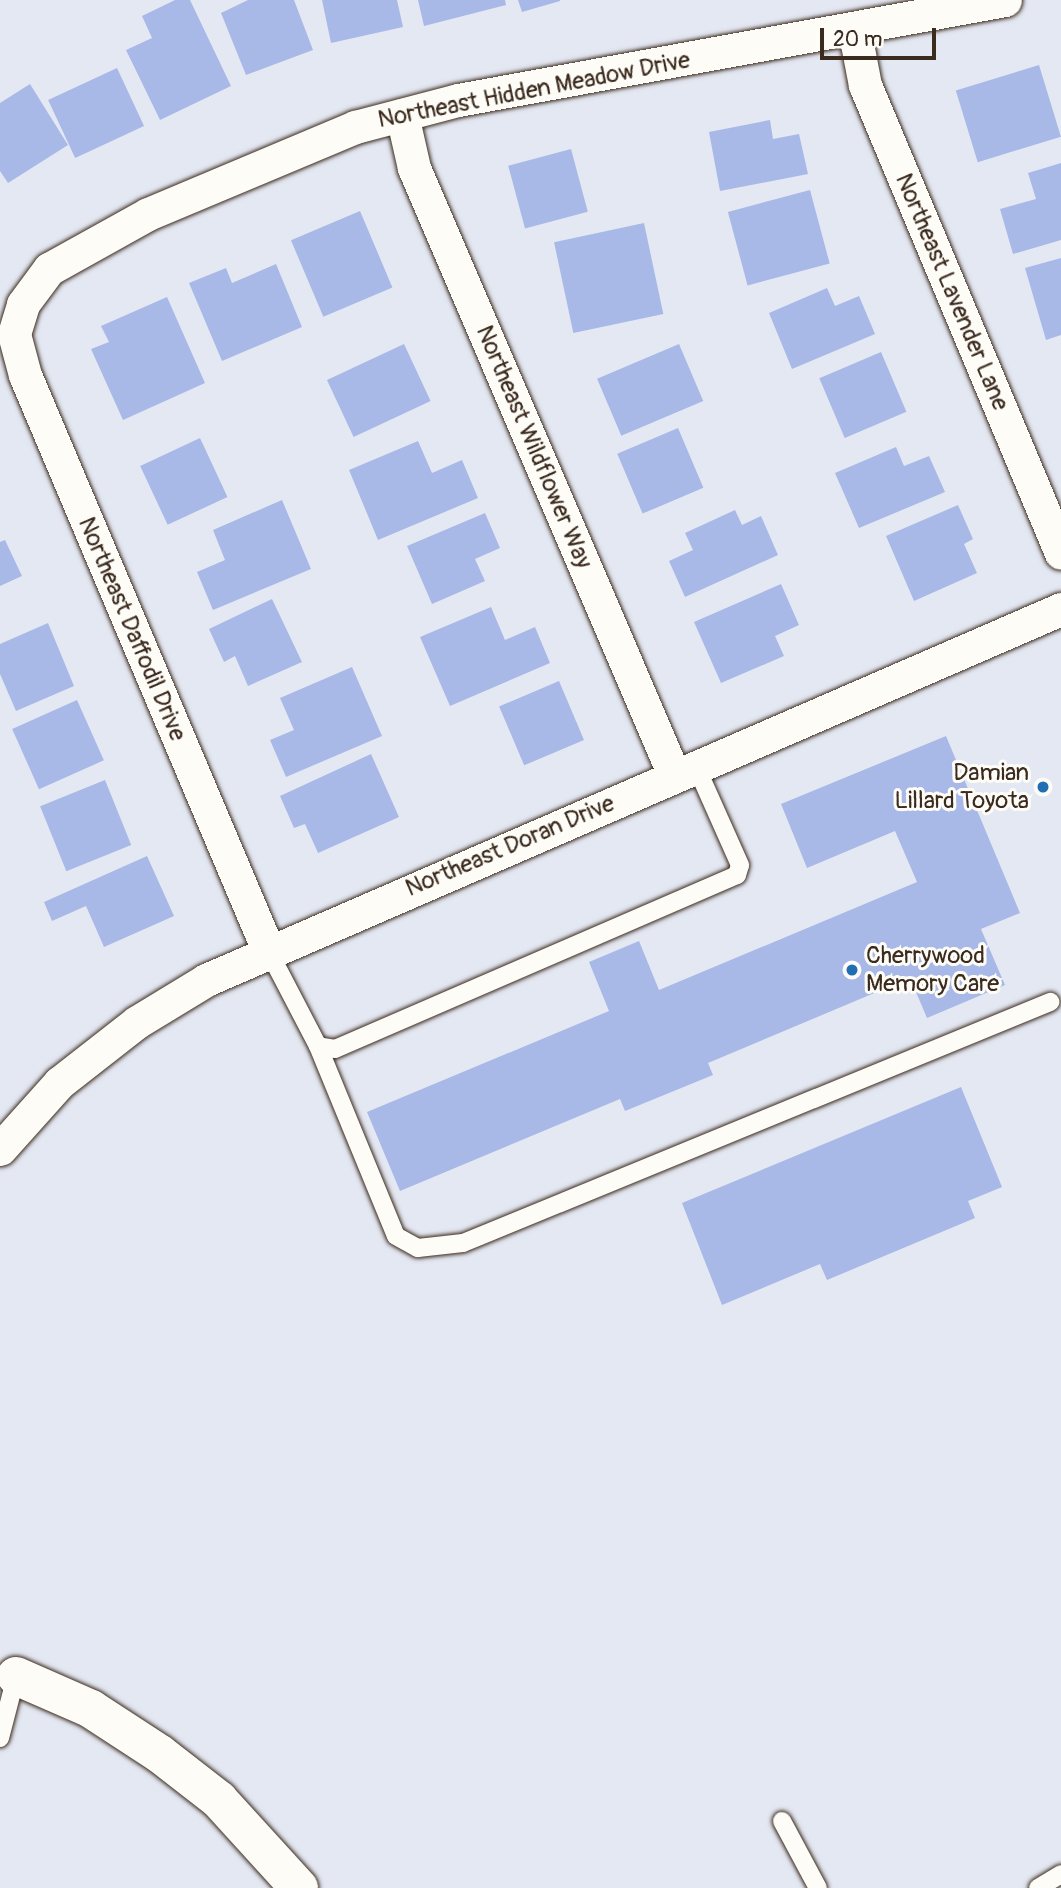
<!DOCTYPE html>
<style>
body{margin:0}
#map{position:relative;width:1061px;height:1888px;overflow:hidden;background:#e4e8f2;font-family:Pangolin,sans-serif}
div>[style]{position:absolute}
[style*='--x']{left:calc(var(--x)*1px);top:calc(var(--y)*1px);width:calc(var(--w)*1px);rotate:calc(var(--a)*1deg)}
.building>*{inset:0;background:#a8b9e8;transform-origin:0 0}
.roads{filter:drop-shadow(0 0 2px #3b2a1e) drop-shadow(0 0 2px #3b2a1e)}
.lane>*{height:18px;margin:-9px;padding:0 9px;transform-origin:9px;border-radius:9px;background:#fdfcf7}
.street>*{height:33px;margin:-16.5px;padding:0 16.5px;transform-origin:16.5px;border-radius:16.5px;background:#fdfcf7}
.secondary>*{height:38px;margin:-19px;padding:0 19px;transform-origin:19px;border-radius:19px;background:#fdfcf7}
.dots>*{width:19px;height:19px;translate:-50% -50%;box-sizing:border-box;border:4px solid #fdfcf7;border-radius:50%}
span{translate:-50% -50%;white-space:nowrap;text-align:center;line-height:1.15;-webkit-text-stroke:6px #fdfcf7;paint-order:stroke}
.street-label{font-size:24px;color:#3b2a1e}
.poi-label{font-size:24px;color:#3b2a1e}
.right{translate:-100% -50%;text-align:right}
.left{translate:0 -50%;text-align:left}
.scale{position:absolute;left:820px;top:28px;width:116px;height:32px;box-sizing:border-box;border:4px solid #3b2a1e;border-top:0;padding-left:9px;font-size:21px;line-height:24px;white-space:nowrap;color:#3b2a1e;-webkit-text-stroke:5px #fdfcf7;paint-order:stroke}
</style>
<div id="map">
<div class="building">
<i style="clip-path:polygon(175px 0,190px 0,231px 86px,160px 120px,126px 50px,152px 38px,142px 16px)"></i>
<i style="clip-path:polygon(248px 0,294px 0,313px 50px,246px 75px,221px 13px)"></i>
<i style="clip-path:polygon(322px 0,397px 0,403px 27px,331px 43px)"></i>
<i style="clip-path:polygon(418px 0,505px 0,506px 5px,424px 26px)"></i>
<i style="clip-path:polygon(518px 0,560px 0,560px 1px,522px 12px)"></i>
<i style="left:1039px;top:65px;width:75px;height:87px;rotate:73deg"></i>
<i style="left:117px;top:68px;width:64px;height:76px;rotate:65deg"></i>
<i style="clip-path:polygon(30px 84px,68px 145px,8px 183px,0 171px,0 103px)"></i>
<i style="clip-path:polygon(770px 120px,773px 139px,799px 134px,808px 174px,720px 191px,709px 132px)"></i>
<i style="left:571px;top:149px;width:65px;height:65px;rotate:75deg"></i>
<i style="clip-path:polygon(1061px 163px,1061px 240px,1013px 254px,1000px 209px,1036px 199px,1028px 173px)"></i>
<i style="left:810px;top:190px;width:76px;height:85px;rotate:75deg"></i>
<i style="left:360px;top:211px;width:83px;height:75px;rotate:67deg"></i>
<i style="left:644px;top:223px;width:93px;height:92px;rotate:78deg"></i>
<i style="clip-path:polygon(1061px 258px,1061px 335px,1046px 340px,1025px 268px)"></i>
<i style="clip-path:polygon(276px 264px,302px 327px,222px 361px,189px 283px,226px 268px,232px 283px)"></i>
<i style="clip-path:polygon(827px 288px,835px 306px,859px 296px,875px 334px,792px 369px,769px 313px)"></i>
<i style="clip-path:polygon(167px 297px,205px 383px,123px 420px,91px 349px,109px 342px,101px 326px)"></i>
<i style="left:404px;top:344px;width:63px;height:85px;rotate:65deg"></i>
<i style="left:679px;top:344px;width:62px;height:89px;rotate:67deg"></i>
<i style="left:881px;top:352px;width:65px;height:67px;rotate:67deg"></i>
<i style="left:678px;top:428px;width:65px;height:66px;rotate:67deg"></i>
<i style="left:200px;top:438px;width:65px;height:66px;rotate:65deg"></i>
<i style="clip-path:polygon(418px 441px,432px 473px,462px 460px,478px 498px,378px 540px,349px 470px)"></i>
<i style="clip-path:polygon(896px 447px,904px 466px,929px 456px,945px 492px,859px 528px,835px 473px)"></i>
<i style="clip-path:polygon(282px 500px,311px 569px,213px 610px,197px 572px,225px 560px,213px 530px)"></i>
<i style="clip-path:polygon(958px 505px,973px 539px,964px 544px,977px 573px,914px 601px,886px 536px)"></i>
<i style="clip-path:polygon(735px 510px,742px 525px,761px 516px,778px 555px,685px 597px,669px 561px,693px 550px,685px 533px)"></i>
<i style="clip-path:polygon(485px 513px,500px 548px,475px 559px,485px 581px,432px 604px,407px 546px)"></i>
<i style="clip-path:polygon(5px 540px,22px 576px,0 586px,0 542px)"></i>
<i style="clip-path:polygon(781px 584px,799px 625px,775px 636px,784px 656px,721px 683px,694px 622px)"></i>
<i style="clip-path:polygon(272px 599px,302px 662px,248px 686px,235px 656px,224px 662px,209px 629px)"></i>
<i style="clip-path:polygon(491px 607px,505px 640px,535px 627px,550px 663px,450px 706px,420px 637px)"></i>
<i style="clip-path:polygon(48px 623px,74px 686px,16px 711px,0 674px,0 644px)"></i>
<i style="clip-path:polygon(352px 667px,382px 736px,286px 777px,270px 740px,294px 730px,280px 698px)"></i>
<i style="left:559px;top:681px;width:64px;height:65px;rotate:67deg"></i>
<i style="left:77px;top:700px;width:66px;height:71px;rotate:66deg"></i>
<i style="clip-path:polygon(946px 736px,1020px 913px,981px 929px,1005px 985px,927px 1018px,910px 978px,708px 1063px,713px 1075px,625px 1111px,620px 1099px,400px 1191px,367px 1112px,609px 1011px,589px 962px,639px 941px,659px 990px,917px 882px,895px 831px,807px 868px,781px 804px)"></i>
<i style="clip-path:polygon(371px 754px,399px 817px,318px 853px,305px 824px,294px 828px,280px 796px)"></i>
<i style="left:105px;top:780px;width:70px;height:70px;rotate:68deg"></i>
<i style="clip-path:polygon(147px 856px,174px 916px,104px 947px,86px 906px,52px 921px,44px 902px)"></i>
<i style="clip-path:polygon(961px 1087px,1002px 1187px,968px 1201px,975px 1218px,827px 1280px,820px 1264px,722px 1305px,682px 1203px)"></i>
</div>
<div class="roads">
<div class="lane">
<i style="--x:268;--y:950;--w:108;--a:62.5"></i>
<i style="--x:318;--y:1046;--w:17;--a:10"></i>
<i style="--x:335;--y:1049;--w:438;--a:-23.4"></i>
<i style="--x:737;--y:875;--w:10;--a:-73"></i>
<i style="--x:740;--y:865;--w:108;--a:-114"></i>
<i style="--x:318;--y:1046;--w:205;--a:67.7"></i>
<i style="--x:396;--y:1236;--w:25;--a:29"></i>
<i style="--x:418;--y:1248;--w:45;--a:-6.3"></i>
<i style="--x:463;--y:1243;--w:635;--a:-22.32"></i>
<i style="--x:0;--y:1738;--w:64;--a:-75.5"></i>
<i style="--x:782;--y:1821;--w:76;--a:61.8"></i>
<i style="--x:1038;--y:1888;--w:27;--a:-31"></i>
</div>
<div class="street">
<i style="--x:854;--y:28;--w:58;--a:79.1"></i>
<i style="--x:865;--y:85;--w:507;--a:67.28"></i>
<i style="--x:402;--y:115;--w:54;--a:77.2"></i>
<i style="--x:414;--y:168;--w:660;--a:66.81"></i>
<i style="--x:268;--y:950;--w:624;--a:-112.91"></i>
<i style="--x:25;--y:375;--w:42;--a:-105"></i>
<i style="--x:14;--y:334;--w:31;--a:-73"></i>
<i style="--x:23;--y:304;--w:44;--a:-53.4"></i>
<i style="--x:49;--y:269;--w:113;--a:-29.1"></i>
<i style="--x:148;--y:214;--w:225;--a:-22.8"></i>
<i style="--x:355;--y:127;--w:106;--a:-14.7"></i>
<i style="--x:458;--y:100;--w:556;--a:-10.36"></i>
<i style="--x:0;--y:1149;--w:89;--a:-48.2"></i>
<i style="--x:59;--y:1083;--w:99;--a:-38"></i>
<i style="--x:137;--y:1022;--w:81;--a:-31.3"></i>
<i style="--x:206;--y:980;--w:932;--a:-23.46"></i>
</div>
<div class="secondary">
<i style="--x:16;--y:1676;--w:82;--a:23.7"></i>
<i style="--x:91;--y:1709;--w:82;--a:33.1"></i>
<i style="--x:160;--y:1754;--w:75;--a:37.9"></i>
<i style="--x:219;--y:1800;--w:119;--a:47.7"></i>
</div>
</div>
<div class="dots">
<i style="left:1043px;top:787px;background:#1f6fb2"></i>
<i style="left:852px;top:970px;background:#1f6fb2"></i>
</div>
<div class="street-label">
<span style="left:534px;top:90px;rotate:-11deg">Northeast Hidden Meadow Drive</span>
<span style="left:952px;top:292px;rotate:67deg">Northeast Lavender Lane</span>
<span style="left:534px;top:447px;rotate:67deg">Northeast Wildflower Way</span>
<span style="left:132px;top:629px;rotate:67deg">Northeast Daffodil Drive</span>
<span style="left:510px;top:846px;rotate:-23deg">Northeast Doran Drive</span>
</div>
<div class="poi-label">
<span class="right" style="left:1029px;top:787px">Damian<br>Lillard Toyota</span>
<span class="left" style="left:866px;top:970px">Cherrywood<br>Memory Care</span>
</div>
<div class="scale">20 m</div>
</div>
